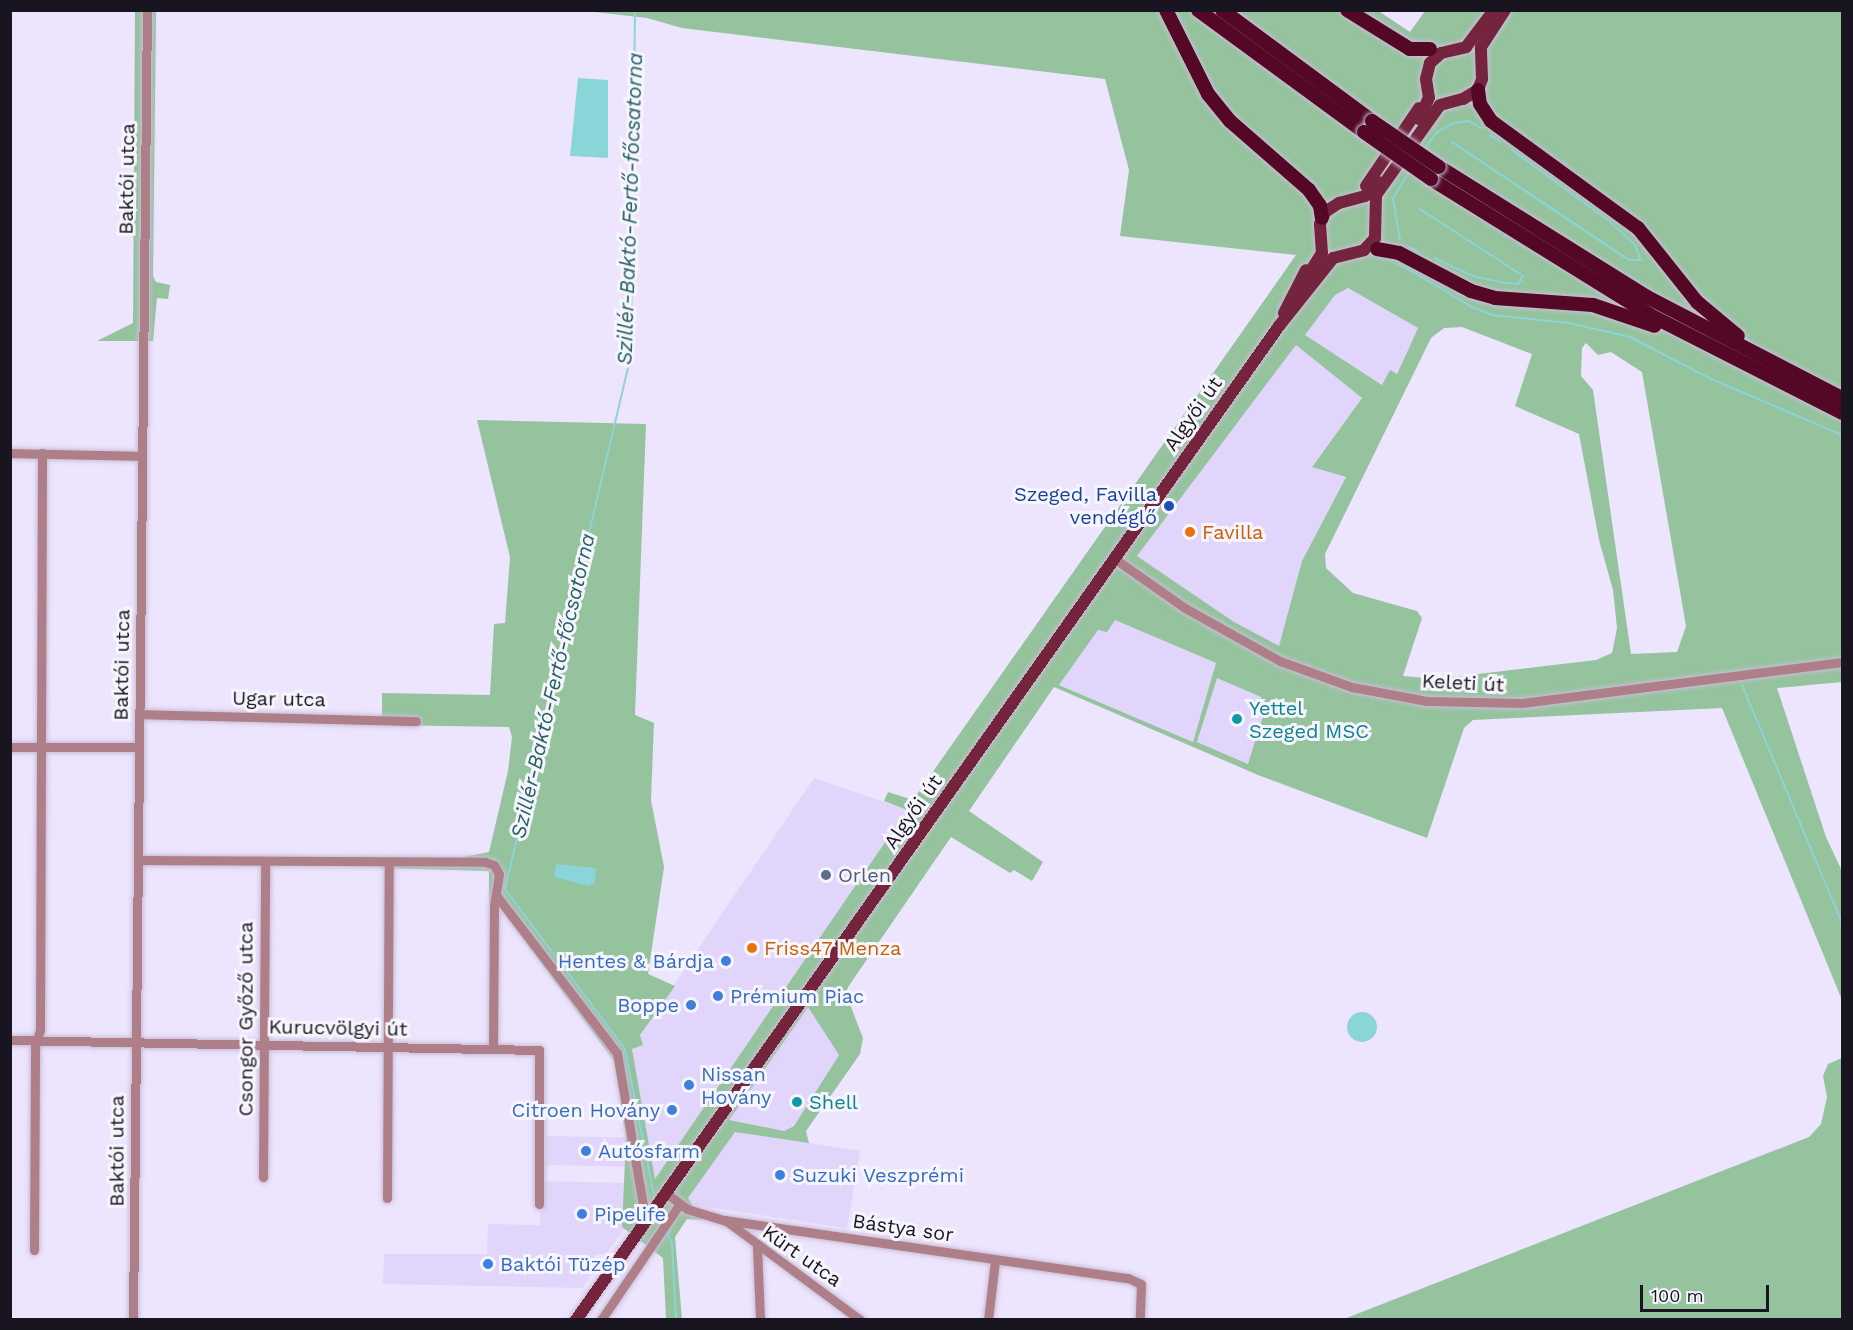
<!DOCTYPE html>
<meta charset="utf-8">
<style>
body{margin:0}
#map{position:relative;width:1853px;height:1330px;overflow:hidden;background:#ede4fe;font-family:"Work Sans",sans-serif}
div>[style]{position:absolute}
[style*='--x']{left:calc(var(--x)*1px);top:calc(var(--y)*1px);width:calc(var(--w)*1px);rotate:calc(var(--a)*1deg)}
.built>*{inset:0;background:#e2d5fb;transform-origin:0 0}
.green>*{inset:0;background:#95c39d}
.water>*{inset:0;background:#8ad5d7}
.round{border-radius:50%}
.stream>*{height:2px;margin:-1px;padding:0 1px;transform-origin:1px;border-radius:1px;background:#8ad5d7}
.roads{filter:drop-shadow(0 0 2px #c7bfd6) drop-shadow(0 0 2px #c7bfd6)}
.minor>*{height:9px;margin:-4.5px;padding:0 4.5px;transform-origin:4.5px;border-radius:4.5px;background:#ae7f89}
.major>*{height:12px;margin:-6px;padding:0 6px;transform-origin:6px;border-radius:6px;background:#74243d}
.highway>*{height:14px;margin:-7px;padding:0 7px;transform-origin:7px;border-radius:7px;background:#540825}
.bridges{filter:drop-shadow(0 0 2px #c7bfd6) drop-shadow(0 0 2px #c7bfd6)}
.highway-bridge>*{height:14px;margin:-7px;padding:0 7px;transform-origin:7px;border-radius:7px;background:#540825}
.dots>*{width:16px;height:16px;translate:-50% -50%;box-sizing:border-box;border:3px solid #f7f5fc;border-radius:50%}
span{translate:-50% -50%;white-space:nowrap;text-align:center;line-height:1.15;-webkit-text-stroke:6px #f7f5fc;paint-order:stroke}
.street-label{font-size:20px;color:#191520}
.transit-label{font-size:20px;color:#164399}
.right{translate:-100% -50%;text-align:right}
.food-label{font-size:20px;color:#c56008}
.left{translate:0 -50%;text-align:left}
.culture-label{font-size:20px;color:#0d838f}
.service-label{font-size:20px;color:#4e5e75}
.shop-label{font-size:20px;color:#366cbe}
.water-label{font-size:21px;color:#256264;font-style:italic}
.frame{position:absolute;inset:0;border:12px solid #191520;pointer-events:none}
.scale{position:absolute;left:1640px;top:1285px;width:129px;height:27px;box-sizing:border-box;border:3px solid #191520;border-top:0;padding-left:8px;font-size:18px;line-height:21px;white-space:nowrap;color:#191520;-webkit-text-stroke:4px #f7f5fc;paint-order:stroke}
</style>
<div id="map">
<div class="built">
<i style="clip-path:polygon(1347px 288px,1418px 328px,1396px 374px,1390px 371px,1383px 385px,1305px 335px,1335px 295px)"></i>
<i style="clip-path:polygon(1296px 345px,1362px 398px,1312px 466px,1346px 476px,1302px 561px,1279px 647px,1234px 622px,1137px 556px)"></i>
<i style="clip-path:polygon(1115px 620px,1216px 663px,1193px 742px,1058px 684px,1098px 629px)"></i>
<i style="clip-path:polygon(1217px 678px,1261px 697px,1264px 713px,1249px 764px,1197px 742px)"></i>
<i style="clip-path:polygon(814px 778px,907px 810px,655px 1180px,632px 1049px,643px 1045px,640px 1035px)"></i>
<i style="clip-path:polygon(808px 1007px,839px 1055px,794px 1126px,784px 1131px,728px 1120px)"></i>
<i style="clip-path:polygon(735px 1131px,860px 1151px,847px 1228px,695px 1205px,687px 1199px)"></i>
<i style="left:546px;top:1136px;width:80px;height:29px;rotate:1deg"></i>
<i style="clip-path:polygon(541px 1181px,627px 1183px,622px 1227px,626px 1227px,606px 1254px,594px 1255px,592px 1274px,583px 1288px,383px 1284px,384px 1254px,487px 1254px,488px 1224px,540px 1225px)"></i>
</div>
<div class="green">
<i style="clip-path:polygon(evenodd,1377px 10px,1410px 32px,1425px 11px,1842px 11px,1842px 682px,1777px 688px,1826px 837px,1842px 871px,1842px 1000px,1722px 708px,1473px 720px,1464px 728px,1427px 838px,1258px 775px,1054px 687px,969px 811px,1043px 862px,1032px 881px,1014px 870px,1010px 873px,951px 837px,848px 987px,846px 994px,863px 1038px,860px 1054px,806px 1131px,809px 1143px,735px 1132px,688px 1198px,702px 1220px,687px 1219px,675px 1237px,682px 1319px,666px 1319px,663px 1258px,622px 1227px,626px 1138px,615px 1062px,497px 904px,489px 903px,489px 871px,381px 868px,381px 858px,449px 860px,489px 852px,508px 771px,512px 737px,509px 727px,382px 725px,382px 693px,490px 695px,494px 624px,505px 623px,510px 557px,477px 420px,646px 424px,635px 715px,654px 723px,651px 800px,664px 867px,648px 974px,675px 986px,640px 1035px,643px 1045px,632px 1049px,655px 1179px,907px 810px,884px 801px,888px 792px,913px 800px,1296px 255px,1120px 236px,1129px 170px,1105px 79px,682px 28px,647px 18px,586px 11px,1377px 10px,1348px 288px,1418px 328px,1397px 374px,1390px 370px,1382px 385px,1305px 335px,1335px 295px,1348px 288px,1377px 10px,1462px 327px,1532px 354px,1515px 406px,1579px 434px,1599px 540px,1613px 590px,1617px 628px,1612px 653px,1596px 660px,1437px 679px,1403px 676px,1422px 618px,1417px 611px,1353px 593px,1326px 568px,1325px 554px,1431px 338px,1444px 328px,1462px 327px,1377px 10px,1586px 343px,1598px 355px,1611px 352px,1642px 372px,1686px 626px,1677px 652px,1631px 654px,1593px 390px,1581px 376px,1582px 348px,1586px 343px,1377px 10px,1296px 345px,1362px 398px,1312px 467px,1346px 477px,1302px 561px,1279px 646px,1234px 622px,1137px 556px,1296px 345px,1377px 10px,1115px 620px,1216px 663px,1193px 742px,1059px 685px,1098px 630px,1107px 632px,1115px 620px,1377px 10px,1217px 678px,1261px 697px,1264px 713px,1248px 764px,1197px 742px,1217px 678px,1377px 10px,808px 1007px,839px 1055px,794px 1126px,784px 1131px,729px 1120px,808px 1007px)"></i>
<i style="clip-path:polygon(135px 11px,156px 11px,153px 276px,156px 282px,170px 285px,168px 299px,157px 298px,153px 341px,97px 341px,133px 323px)"></i>
<i style="clip-path:polygon(1842px 1058px,1842px 1319px,1344px 1319px,1809px 1137px,1821px 1124px,1827px 1097px,1823px 1076px,1828px 1064px)"></i>
</div>
<div class="water">
<i style="clip-path:polygon(578px 78px,608px 80px,608px 158px,570px 156px)"></i>
<i style="clip-path:polygon(556px 864px,596px 868px,595px 882px,589px 886px,554px 877px)"></i>
<i class="round" style="left:1347px;top:1012px;width:30px;height:30px"></i>
</div>
<div class="stream">
<i style="--x:635;--y:10;--w:345;--a:90.7"></i>
<i style="--x:631;--y:355;--w:549;--a:103.28"></i>
<i style="--x:505;--y:889;--w:200;--a:53.1"></i>
<i style="--x:625;--y:1049;--w:155;--a:78.8"></i>
<i style="--x:1490;--y:135;--w:12;--a:35"></i>
<i style="--x:1452;--y:142;--w:213;--a:33.7"></i>
<i style="--x:1629;--y:260;--w:12;--a:0"></i>
<i style="--x:1641;--y:260;--w:16;--a:-112"></i>
<i style="--x:1635;--y:245;--w:35;--a:-137"></i>
<i style="--x:1609;--y:221;--w:120;--a:-143.8"></i>
<i style="--x:1423;--y:151;--w:24;--a:-54"></i>
<i style="--x:1437;--y:132;--w:18;--a:-29"></i>
<i style="--x:1453;--y:123;--w:16;--a:-7"></i>
<i style="--x:1469;--y:121;--w:14;--a:30"></i>
<i style="--x:1420;--y:209;--w:123;--a:33"></i>
<i style="--x:1523;--y:276;--w:9;--a:122"></i>
<i style="--x:1518;--y:284;--w:13;--a:-176"></i>
<i style="--x:1505;--y:283;--w:33;--a:-168"></i>
<i style="--x:1473;--y:276;--w:42;--a:-154.7"></i>
<i style="--x:1400;--y:240;--w:42;--a:-99.7"></i>
<i style="--x:1393;--y:199;--w:32;--a:-60"></i>
<i style="--x:1410;--y:247;--w:10;--a:29"></i>
<i style="--x:1399;--y:264;--w:82;--a:30.6"></i>
<i style="--x:1470;--y:306;--w:24;--a:22"></i>
<i style="--x:1492;--y:315;--w:77;--a:5.9"></i>
<i style="--x:1569;--y:323;--w:63;--a:12.9"></i>
<i style="--x:1630;--y:337;--w:89;--a:27.4"></i>
<i style="--x:1709;--y:378;--w:145;--a:23.2"></i>
<i style="--x:1742;--y:685;--w:258;--a:67.2"></i>
<i style="--x:659;--y:1212;--w:12;--a:66"></i>
<i style="--x:666;--y:1229;--w:15;--a:67"></i>
<i style="--x:672;--y:1243;--w:77;--a:87"></i>
</div>
<div class="roads">
<div class="minor">
<i style="--x:10;--y:453;--w:132;--a:1.3"></i>
<i style="--x:1115;--y:559;--w:85;--a:35"></i>
<i style="--x:1185;--y:608;--w:109;--a:29.2"></i>
<i style="--x:1280;--y:661;--w:77;--a:19.9"></i>
<i style="--x:1352;--y:687;--w:76;--a:10.6"></i>
<i style="--x:1427;--y:701;--w:95;--a:1.2"></i>
<i style="--x:1522;--y:703;--w:323;--a:-7.3"></i>
<i style="--x:140;--y:714;--w:276;--a:1.5"></i>
<i style="--x:10;--y:747;--w:129;--a:0"></i>
<i style="--x:139;--y:860;--w:346;--a:0.3"></i>
<i style="--x:485;--y:862;--w:9;--a:18"></i>
<i style="--x:494;--y:865;--w:10;--a:61"></i>
<i style="--x:499;--y:874;--w:33;--a:99"></i>
<i style="--x:494;--y:907;--w:142;--a:90.4"></i>
<i style="--x:496;--y:895;--w:199;--a:52.6"></i>
<i style="--x:617;--y:1053;--w:171;--a:80.3"></i>
<i style="--x:10;--y:1040;--w:529;--a:1.08"></i>
<i style="--x:539;--y:1050;--w:154;--a:90"></i>
<i style="--x:263;--y:1177;--w:316;--a:-89.6"></i>
<i style="--x:666;--y:1193;--w:26;--a:37"></i>
<i style="--x:687;--y:1209;--w:39;--a:17"></i>
<i style="--x:724;--y:1220;--w:408;--a:8.2"></i>
<i style="--x:1128;--y:1278;--w:14;--a:25"></i>
<i style="--x:1141;--y:1284;--w:36;--a:92"></i>
<i style="--x:387;--y:1198;--w:335;--a:-89.7"></i>
<i style="--x:725;--y:1220;--w:168;--a:36.5"></i>
<i style="--x:757;--y:1247;--w:73;--a:87.6"></i>
<i style="--x:34;--y:1250;--w:204;--a:-89.7"></i>
<i style="--x:35;--y:1046;--w:17;--a:-73"></i>
<i style="--x:40;--y:1030;--w:577;--a:-89.8"></i>
<i style="--x:133;--y:1320;--w:1310;--a:-89.39"></i>
<i style="--x:601;--y:1320;--w:139;--a:-55.9"></i>
<i style="--x:988;--y:1320;--w:60;--a:-83.3"></i>
</div>
<div class="major">
<i style="--x:1419;--y:119;--w:23;--a:-65"></i>
<i style="--x:1429;--y:98;--w:19;--a:-99"></i>
<i style="--x:1426;--y:79;--w:16;--a:-76"></i>
<i style="--x:1430;--y:63;--w:15;--a:-42"></i>
<i style="--x:1441;--y:53;--w:26;--a:-13"></i>
<i style="--x:1466;--y:47;--w:46;--a:-52.9"></i>
<i style="--x:1366;--y:186;--w:94;--a:-55.8"></i>
<i style="--x:1305;--y:280;--w:32;--a:-58"></i>
<i style="--x:1322;--y:253;--w:29;--a:-94"></i>
<i style="--x:1320;--y:224;--w:13;--a:-67"></i>
<i style="--x:1325;--y:212;--w:17;--a:-33"></i>
<i style="--x:1339;--y:203;--w:27;--a:-15"></i>
<i style="--x:1365;--y:196;--w:19;--a:-51"></i>
<i style="--x:1284;--y:313;--w:48;--a:-62.9"></i>
<i style="--x:576;--y:1320;--w:1217;--a:-54.73"></i>
<i style="--x:1279;--y:326;--w:87;--a:-51.5"></i>
<i style="--x:1333;--y:258;--w:32;--a:-14"></i>
<i style="--x:1364;--y:250;--w:16;--a:-47"></i>
<i style="--x:1375;--y:238;--w:43;--a:-88.7"></i>
<i style="--x:1376;--y:195;--w:110;--a:-54.6"></i>
<i style="--x:1440;--y:105;--w:24;--a:-15"></i>
<i style="--x:1463;--y:99;--w:17;--a:-31"></i>
<i style="--x:1478;--y:90;--w:12;--a:-70"></i>
<i style="--x:1482;--y:79;--w:32;--a:-92"></i>
<i style="--x:1481;--y:47;--w:44;--a:-57"></i>
</div>
<div class="highway">
<i style="--x:1166;--y:10;--w:94;--a:63.4"></i>
<i style="--x:1208;--y:94;--w:35;--a:51"></i>
<i style="--x:1230;--y:121;--w:105;--a:41.1"></i>
<i style="--x:1309;--y:190;--w:19;--a:55"></i>
<i style="--x:1320;--y:206;--w:12;--a:81"></i>
<i style="--x:1198;--y:10;--w:206;--a:36.3"></i>
<i style="--x:1222;--y:10;--w:187;--a:36.5"></i>
<i style="--x:1347;--y:10;--w:74;--a:31.8"></i>
<i style="--x:1410;--y:49;--w:20;--a:0"></i>
<i style="--x:1478;--y:90;--w:14;--a:82"></i>
<i style="--x:1480;--y:104;--w:20;--a:57"></i>
<i style="--x:1491;--y:121;--w:182;--a:36.1"></i>
<i style="--x:1638;--y:228;--w:95;--a:51.4"></i>
<i style="--x:1697;--y:302;--w:53;--a:39.7"></i>
<i style="--x:1439;--y:167;--w:245;--a:32"></i>
<i style="--x:1647;--y:297;--w:220;--a:27.4"></i>
<i style="--x:1431;--y:179;--w:258;--a:31.8"></i>
<i style="--x:1650;--y:315;--w:216;--a:27"></i>
<i style="--x:1377;--y:249;--w:22;--a:10"></i>
<i style="--x:1399;--y:253;--w:81;--a:27.8"></i>
<i style="--x:1471;--y:291;--w:25;--a:16"></i>
<i style="--x:1495;--y:298;--w:98;--a:4.1"></i>
<i style="--x:1593;--y:305;--w:65;--a:18.7"></i>
</div>
</div>
<div class="bridges">
<div class="highway-bridge">
<i style="--x:1372;--y:121;--w:81;--a:34.5"></i>
<i style="--x:1364;--y:132;--w:82;--a:35"></i>
</div>
</div>
<div class="dots">
<i style="left:1169px;top:506px;background:#1a4fb4"></i>
<i style="left:1190px;top:532px;background:#e8710a"></i>
<i style="left:1237px;top:719px;background:#0f9aa8"></i>
<i style="left:826px;top:875px;background:#5c6f8a"></i>
<i style="left:752px;top:948px;background:#e8710a"></i>
<i style="left:726px;top:961px;background:#3f7fe0"></i>
<i style="left:718px;top:996px;background:#3f7fe0"></i>
<i style="left:691px;top:1005px;background:#3f7fe0"></i>
<i style="left:689px;top:1085px;background:#3f7fe0"></i>
<i style="left:797px;top:1102px;background:#0f9aa8"></i>
<i style="left:672px;top:1110px;background:#3f7fe0"></i>
<i style="left:586px;top:1151px;background:#3f7fe0"></i>
<i style="left:780px;top:1175px;background:#3f7fe0"></i>
<i style="left:582px;top:1214px;background:#3f7fe0"></i>
<i style="left:488px;top:1264px;background:#3f7fe0"></i>
</div>
<div class="street-label">
<span style="left:127px;top:179px;rotate:-89deg">Baktói utca</span>
<span style="left:1193px;top:414px;rotate:-55deg">Algyői út</span>
<span style="left:122px;top:665px;rotate:-89deg">Baktói utca</span>
<span style="left:1463px;top:683px;rotate:3deg">Keleti út</span>
<span style="left:279px;top:699px;rotate:1deg">Ugar utca</span>
<span style="left:913px;top:812px;rotate:-55deg">Algyői út</span>
<span style="left:246px;top:1019px;rotate:-90deg">Csongor Győző utca</span>
<span style="left:338px;top:1028px;rotate:1deg">Kurucvölgyi út</span>
<span style="left:117px;top:1151px;rotate:-90deg">Baktói utca</span>
<span style="left:903px;top:1228px;rotate:8deg">Bástya sor</span>
<span style="left:802px;top:1256px;rotate:35deg">Kürt utca</span>
</div>
<div class="transit-label">
<span class="right" style="left:1157px;top:506px">Szeged, Favilla<br>vendéglő</span>
</div>
<div class="food-label">
<span class="left" style="left:1202px;top:532px">Favilla</span>
<span class="left" style="left:764px;top:948px">Friss47 Menza</span>
</div>
<div class="culture-label">
<span class="left" style="left:1249px;top:720px">Yettel<br>Szeged MSC</span>
<span class="left" style="left:809px;top:1102px">Shell</span>
</div>
<div class="service-label">
<span class="left" style="left:838px;top:875px">Orlen</span>
</div>
<div class="shop-label">
<span class="right" style="left:714px;top:961px">Hentes &amp; Bárdja</span>
<span class="left" style="left:730px;top:996px">Prémium Piac</span>
<span class="right" style="left:679px;top:1005px">Boppe</span>
<span class="left" style="left:701px;top:1086px">Nissan<br>Hovány</span>
<span class="right" style="left:660px;top:1110px">Citroen Hovány</span>
<span class="left" style="left:598px;top:1151px">Autósfarm</span>
<span class="left" style="left:792px;top:1175px">Suzuki Veszprémi</span>
<span class="left" style="left:594px;top:1214px">Pipelife</span>
<span class="left" style="left:500px;top:1264px">Baktói Tüzép</span>
</div>
<div class="water-label">
<span style="left:630px;top:209px;rotate:-88deg">Szillér-Baktó-Fertő-főcsatorna</span>
<span style="left:553px;top:686px;rotate:-77deg">Szillér-Baktó-Fertő-főcsatorna</span>
</div>
<div class="frame"></div>
<div class="scale">100 m</div>
</div>
